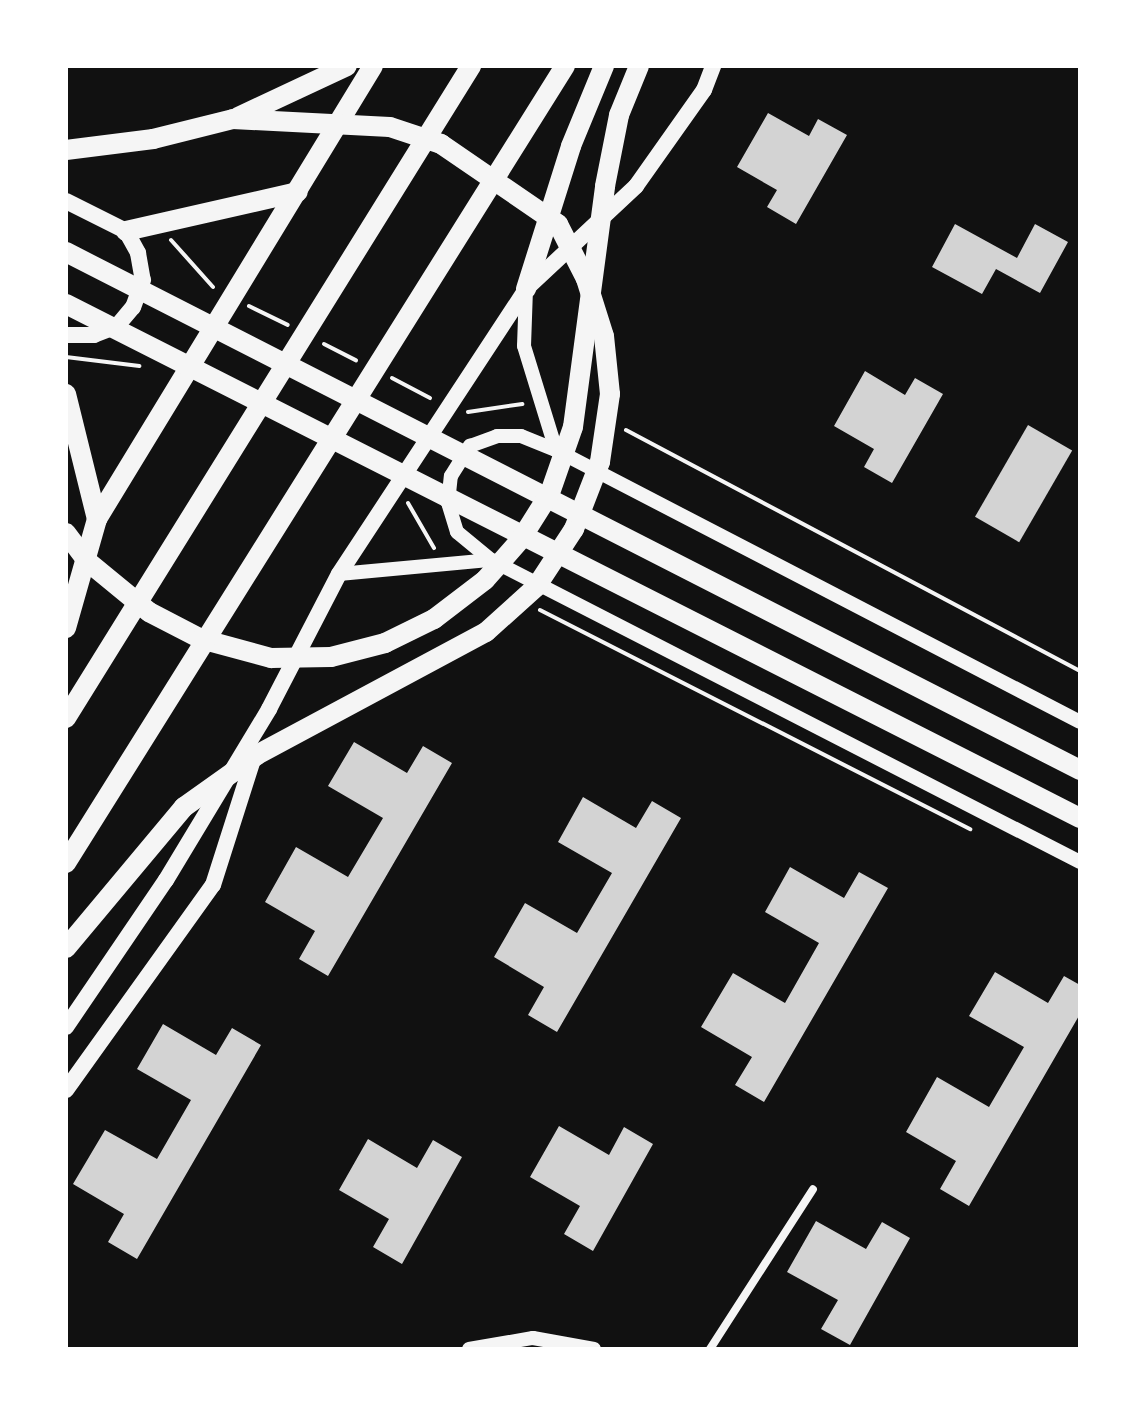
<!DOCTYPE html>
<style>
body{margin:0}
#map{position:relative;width:1146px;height:1415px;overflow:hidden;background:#111;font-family:Helvetica,sans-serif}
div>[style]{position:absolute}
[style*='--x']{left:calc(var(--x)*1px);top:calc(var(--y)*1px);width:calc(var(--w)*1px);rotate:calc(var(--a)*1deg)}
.building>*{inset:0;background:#d3d3d3;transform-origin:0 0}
.path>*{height:4px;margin:-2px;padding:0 2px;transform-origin:2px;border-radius:2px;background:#f5f5f5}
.minor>*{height:8px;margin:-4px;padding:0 4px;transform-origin:4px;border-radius:4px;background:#f5f5f5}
.tertiary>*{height:14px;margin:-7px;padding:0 7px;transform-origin:7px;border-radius:7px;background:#f5f5f5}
.secondary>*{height:16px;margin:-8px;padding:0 8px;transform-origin:8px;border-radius:8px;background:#f5f5f5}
.primary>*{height:20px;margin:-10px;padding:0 10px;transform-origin:10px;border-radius:10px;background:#f5f5f5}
.trunk>*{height:20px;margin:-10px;padding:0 10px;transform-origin:10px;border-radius:10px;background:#f5f5f5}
span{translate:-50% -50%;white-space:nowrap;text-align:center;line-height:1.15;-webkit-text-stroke:8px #fff;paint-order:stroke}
.frame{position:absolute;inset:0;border:68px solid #fff;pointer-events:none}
</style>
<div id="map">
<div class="building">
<i style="clip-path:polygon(768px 113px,809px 136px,818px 119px,847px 135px,796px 224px,767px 207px,777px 190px,737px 167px)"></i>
<i style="clip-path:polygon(955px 224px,1017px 258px,1035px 224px,1068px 242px,1040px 293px,996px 269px,982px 294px,932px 267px)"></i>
<i style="clip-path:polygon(865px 371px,905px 395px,915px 378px,943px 394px,892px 483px,864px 467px,874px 449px,834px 426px)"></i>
<i style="left:1028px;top:425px;width:51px;height:106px;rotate:30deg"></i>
<i style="clip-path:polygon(354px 742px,407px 773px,423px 746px,452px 763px,328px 976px,299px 959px,315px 931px,265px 902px,296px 847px,348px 877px,383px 818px,328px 786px)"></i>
<i style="clip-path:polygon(583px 797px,636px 828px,652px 801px,681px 818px,557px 1032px,528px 1015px,544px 987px,494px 957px,525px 903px,577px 933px,612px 873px,558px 842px)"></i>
<i style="clip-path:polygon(790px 867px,844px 898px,859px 872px,888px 888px,764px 1102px,735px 1085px,752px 1057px,701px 1027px,733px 973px,785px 1003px,819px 943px,765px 912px)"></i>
<i style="clip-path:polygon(995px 972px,1048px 1003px,1064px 976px,1080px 985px,1080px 1014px,969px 1206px,940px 1189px,956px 1161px,906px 1132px,937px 1077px,989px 1107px,1024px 1047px,969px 1016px)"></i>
<i style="clip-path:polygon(163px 1024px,216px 1055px,232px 1028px,261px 1045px,137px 1259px,108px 1242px,124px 1214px,73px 1184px,105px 1130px,157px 1159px,191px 1100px,137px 1069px)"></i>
<i style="clip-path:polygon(559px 1126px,609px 1155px,624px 1127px,653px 1144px,593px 1251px,564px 1234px,580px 1206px,530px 1177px)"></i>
<i style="clip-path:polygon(368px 1139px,417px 1168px,433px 1140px,462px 1157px,402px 1264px,373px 1247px,389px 1219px,339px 1190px)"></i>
<i style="clip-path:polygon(816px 1221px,866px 1249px,882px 1222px,910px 1238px,850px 1345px,821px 1329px,838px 1300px,787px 1272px)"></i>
</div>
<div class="path">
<i style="--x:171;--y:240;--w:63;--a:48.2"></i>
<i style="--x:249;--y:306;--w:43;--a:26"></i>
<i style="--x:324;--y:344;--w:36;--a:27"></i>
<i style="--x:66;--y:357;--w:74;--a:7"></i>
<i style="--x:392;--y:378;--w:43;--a:27.8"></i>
<i style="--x:468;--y:412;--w:55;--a:-8.4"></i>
<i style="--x:626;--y:430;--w:514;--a:27.96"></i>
<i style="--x:408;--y:503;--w:52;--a:60"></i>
<i style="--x:540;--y:610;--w:483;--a:27"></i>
</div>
<div class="minor">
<i style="--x:710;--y:1349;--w:190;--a:-57.2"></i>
</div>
<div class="tertiary">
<i style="--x:526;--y:289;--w:57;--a:92"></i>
<i style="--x:524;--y:346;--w:109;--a:72.9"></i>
<i style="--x:556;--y:450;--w:590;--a:27.43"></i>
<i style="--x:491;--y:560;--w:44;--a:-140.5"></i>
<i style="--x:457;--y:532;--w:30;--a:-107"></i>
<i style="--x:448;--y:503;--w:27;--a:-84"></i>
<i style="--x:451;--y:476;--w:36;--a:-58"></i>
<i style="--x:470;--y:446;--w:29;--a:-20"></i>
<i style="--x:497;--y:436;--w:24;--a:0"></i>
<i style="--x:521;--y:436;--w:38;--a:22"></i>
<i style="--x:339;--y:574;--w:153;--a:-5.3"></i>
<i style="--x:491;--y:560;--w:662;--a:27.15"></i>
<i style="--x:469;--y:1349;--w:65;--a:-9.8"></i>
<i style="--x:533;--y:1338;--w:62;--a:10.2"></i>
</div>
<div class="secondary">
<i style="--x:66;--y:201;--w:67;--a:26.6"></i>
<i style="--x:126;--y:231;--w:25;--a:61"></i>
<i style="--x:138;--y:253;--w:27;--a:80"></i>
<i style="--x:143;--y:280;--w:29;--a:110"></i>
<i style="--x:133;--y:307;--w:25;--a:130"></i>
<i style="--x:117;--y:326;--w:25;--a:159"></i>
<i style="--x:94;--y:335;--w:28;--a:180"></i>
<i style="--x:66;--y:1027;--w:178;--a:-55.8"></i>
<i style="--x:166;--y:880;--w:200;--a:-58.9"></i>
<i style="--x:269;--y:709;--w:152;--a:-62.6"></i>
<i style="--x:339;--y:574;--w:341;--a:-56.7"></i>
<i style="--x:526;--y:289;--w:151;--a:-43.1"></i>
<i style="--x:636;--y:186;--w:118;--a:-54.7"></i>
<i style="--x:704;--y:90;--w:26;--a:-69"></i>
<i style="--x:66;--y:1090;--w:252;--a:-54.4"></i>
<i style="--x:213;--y:885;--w:139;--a:-72.3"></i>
</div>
<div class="primary">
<i style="--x:126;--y:231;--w:176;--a:-12.8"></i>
<i style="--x:66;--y:394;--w:129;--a:76.1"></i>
<i style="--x:97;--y:519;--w:530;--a:-58.65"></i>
</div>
<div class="trunk">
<i style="--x:238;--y:117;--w:120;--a:-25.1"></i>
<i style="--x:66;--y:150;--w:88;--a:-7.2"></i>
<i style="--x:153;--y:139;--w:82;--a:-14"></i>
<i style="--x:233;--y:119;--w:157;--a:2.9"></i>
<i style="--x:390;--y:127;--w:54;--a:18.4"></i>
<i style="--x:441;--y:144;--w:142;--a:34.4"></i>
<i style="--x:558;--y:224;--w:62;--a:63"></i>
<i style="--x:586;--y:279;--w:60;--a:72.5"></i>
<i style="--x:604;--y:336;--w:58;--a:84.1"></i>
<i style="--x:610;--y:394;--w:69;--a:98.4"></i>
<i style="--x:600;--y:462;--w:72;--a:111.2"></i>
<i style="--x:574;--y:529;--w:69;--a:123.2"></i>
<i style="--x:536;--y:587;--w:67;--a:138"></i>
<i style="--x:486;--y:632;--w:260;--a:151.8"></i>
<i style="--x:257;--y:755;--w:90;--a:144.5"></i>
<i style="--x:184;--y:807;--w:184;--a:129.9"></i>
<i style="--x:66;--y:252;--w:1139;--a:27.06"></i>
<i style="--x:526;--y:289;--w:150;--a:-72.5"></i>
<i style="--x:571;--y:146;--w:87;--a:-67.6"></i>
<i style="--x:66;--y:304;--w:1137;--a:26.88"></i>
<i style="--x:66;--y:533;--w:35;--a:53"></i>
<i style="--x:87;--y:561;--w:80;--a:39.4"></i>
<i style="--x:149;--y:612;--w:59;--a:27.4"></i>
<i style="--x:201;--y:639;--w:73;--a:15.2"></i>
<i style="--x:271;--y:658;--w:60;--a:-1"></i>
<i style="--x:331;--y:657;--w:56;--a:-14.5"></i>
<i style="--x:385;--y:643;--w:55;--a:-26.1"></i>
<i style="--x:434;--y:619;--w:64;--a:-37.4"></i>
<i style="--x:485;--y:580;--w:55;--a:-48.7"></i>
<i style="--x:521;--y:539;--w:54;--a:-57.8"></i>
<i style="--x:550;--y:493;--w:70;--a:-70.8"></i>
<i style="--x:573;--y:427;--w:243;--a:-82.4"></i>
<i style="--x:605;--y:186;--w:72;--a:-78.8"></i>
<i style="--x:619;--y:115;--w:53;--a:-67.8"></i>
<i style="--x:66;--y:628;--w:113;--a:-74.1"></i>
<i style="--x:66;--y:718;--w:768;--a:-58.15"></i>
<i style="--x:66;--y:863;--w:940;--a:-57.95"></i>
</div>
<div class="frame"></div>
</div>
